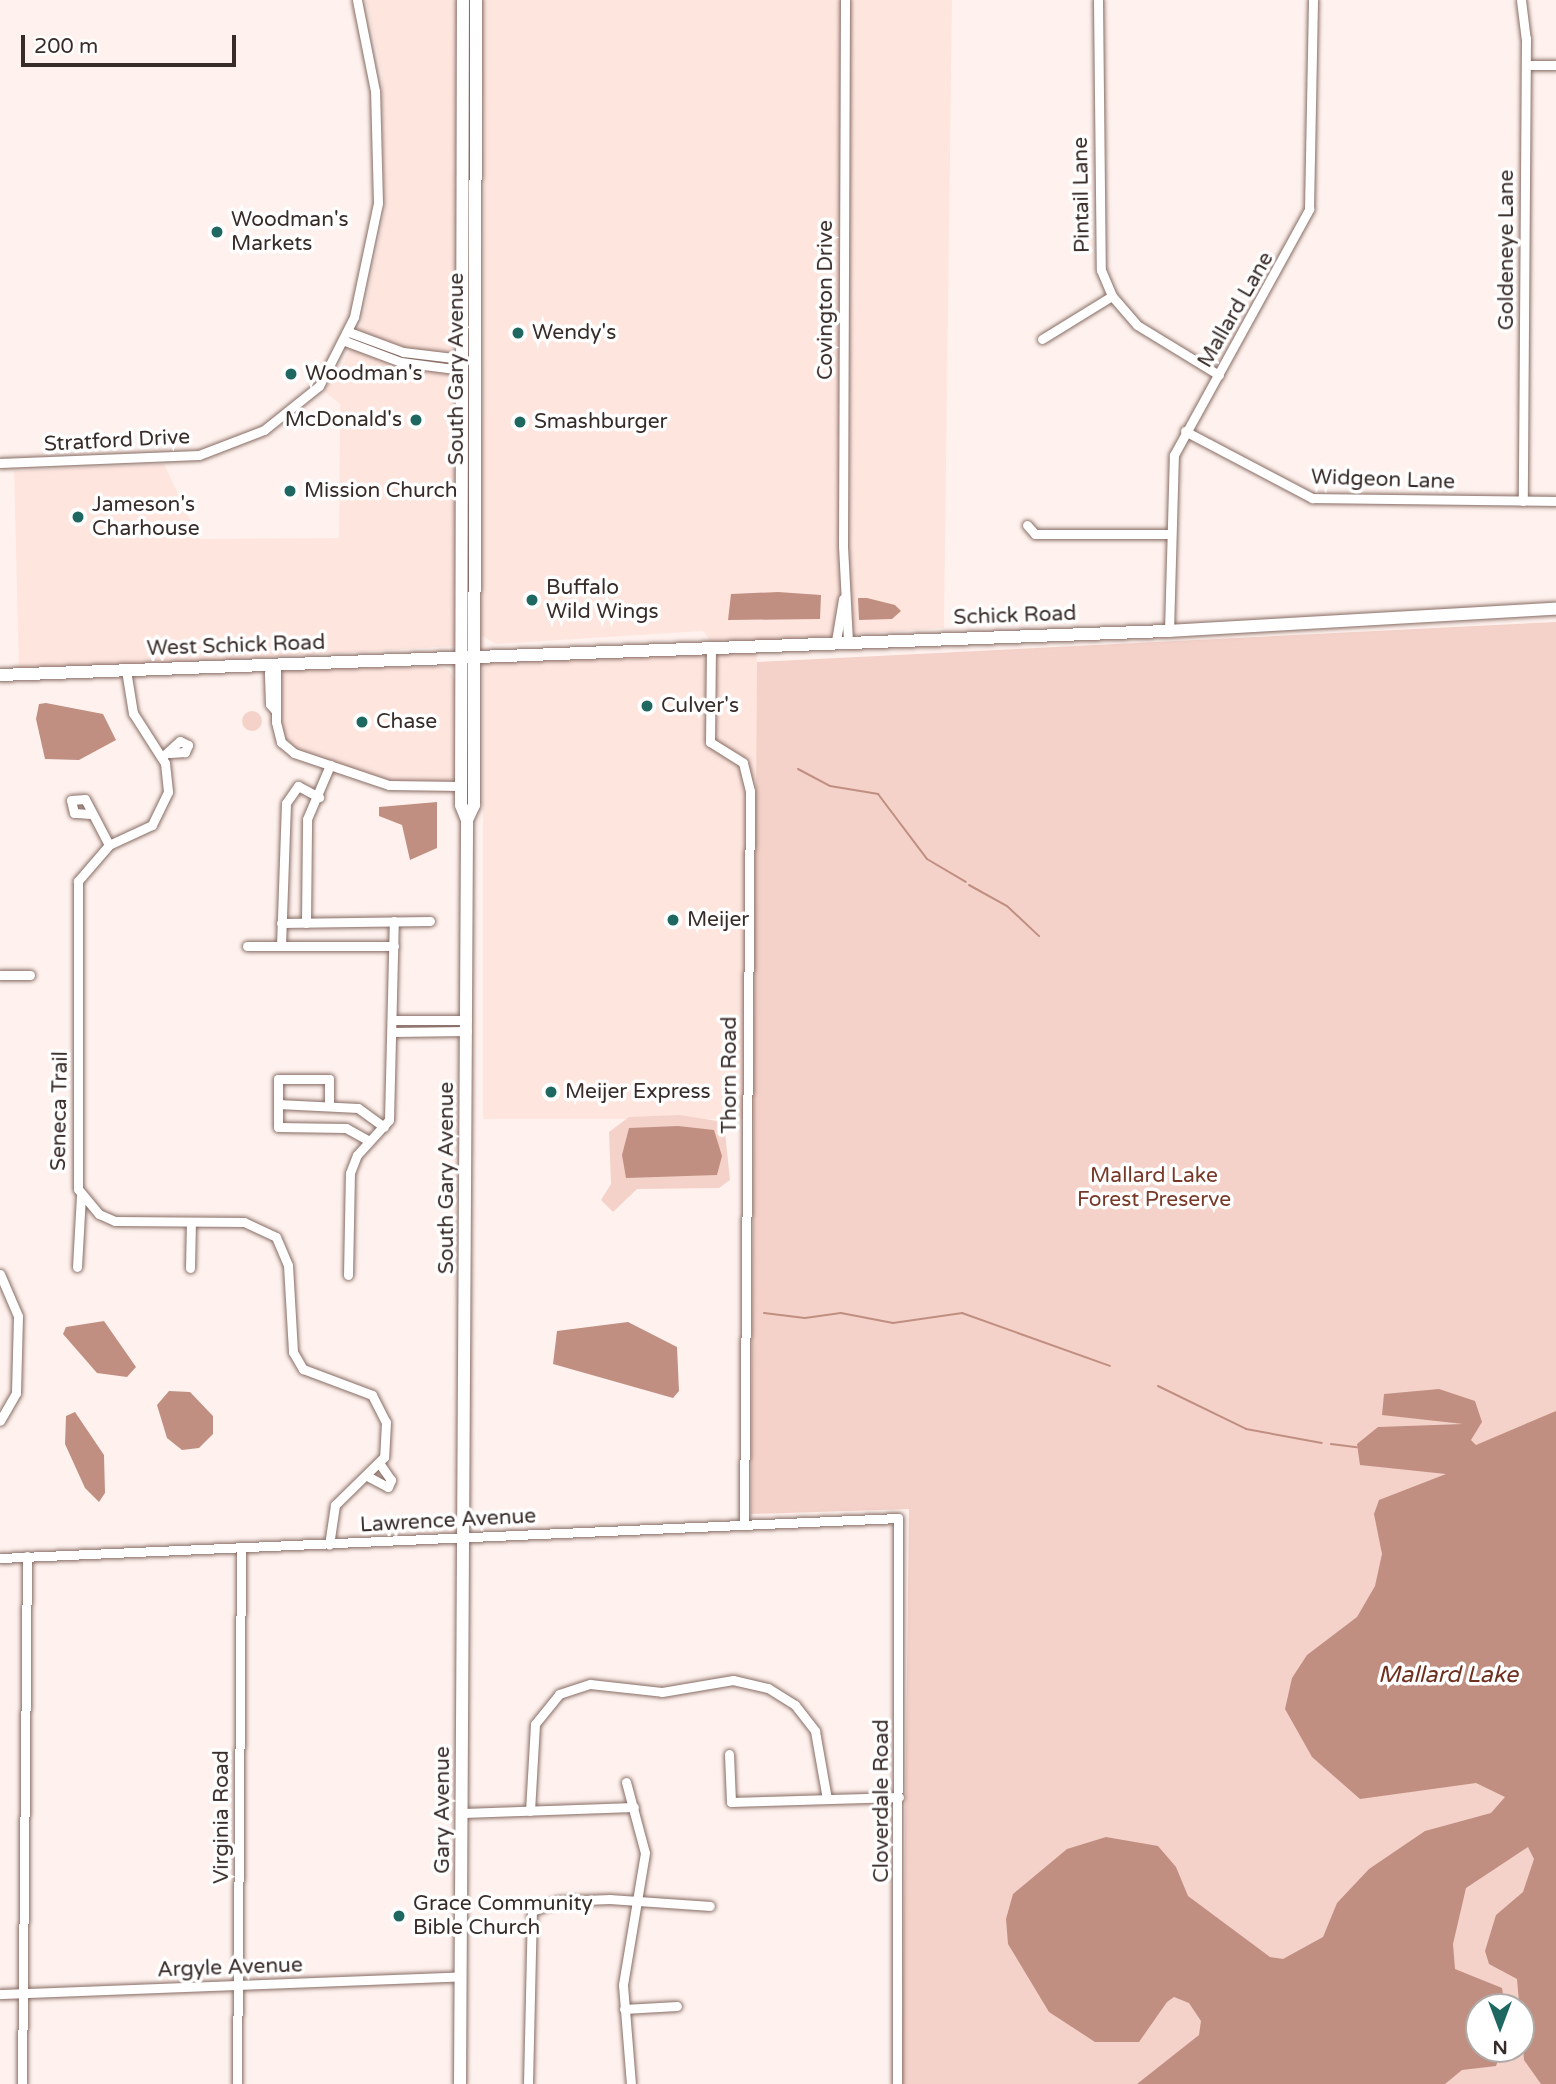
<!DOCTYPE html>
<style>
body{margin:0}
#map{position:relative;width:1556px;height:2084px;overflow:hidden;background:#fff2ee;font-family:"Varela Round",sans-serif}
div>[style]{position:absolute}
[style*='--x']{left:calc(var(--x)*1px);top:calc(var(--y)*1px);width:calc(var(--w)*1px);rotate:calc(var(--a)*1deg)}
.built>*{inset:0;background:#fee6df;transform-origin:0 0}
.green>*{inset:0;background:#f4d2c9}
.round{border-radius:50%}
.water>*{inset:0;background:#c08f81}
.stream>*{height:2px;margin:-1px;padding:0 1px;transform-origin:1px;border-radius:1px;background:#c08f81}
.roads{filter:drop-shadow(0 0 2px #876c64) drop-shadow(0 0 2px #876c64)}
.street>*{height:9px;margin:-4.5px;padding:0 4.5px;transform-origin:4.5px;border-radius:4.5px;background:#fff}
.secondary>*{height:12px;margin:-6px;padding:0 6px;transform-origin:6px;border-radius:6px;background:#fff}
.dots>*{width:19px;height:19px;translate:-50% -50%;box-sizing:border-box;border:4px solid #fff;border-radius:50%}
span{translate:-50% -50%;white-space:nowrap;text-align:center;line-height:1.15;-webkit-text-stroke:7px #fff;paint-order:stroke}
.street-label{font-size:21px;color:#382c29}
.poi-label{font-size:21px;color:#382c29}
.left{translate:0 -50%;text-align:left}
.right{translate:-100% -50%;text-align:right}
.park-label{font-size:21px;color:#783928}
.water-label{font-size:23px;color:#6e2f1f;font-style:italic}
.north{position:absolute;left:1465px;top:1993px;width:70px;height:70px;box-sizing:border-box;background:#fff;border:2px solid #afaba9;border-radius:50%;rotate:180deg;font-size:19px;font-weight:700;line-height:28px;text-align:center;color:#382c29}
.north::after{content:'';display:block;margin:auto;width:24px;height:32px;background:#1e6861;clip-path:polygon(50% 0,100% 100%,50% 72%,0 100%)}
.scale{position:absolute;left:21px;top:35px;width:215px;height:32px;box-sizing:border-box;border:4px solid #382c29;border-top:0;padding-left:9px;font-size:21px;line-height:24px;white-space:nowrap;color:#382c29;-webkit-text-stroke:5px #fff;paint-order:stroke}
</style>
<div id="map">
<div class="built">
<i style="clip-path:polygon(366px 0,458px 0,456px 646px,19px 672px,14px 471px,164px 464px,199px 539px,339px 538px,340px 404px,323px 390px,340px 371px,362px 323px,385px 211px,382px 75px)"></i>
<i style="clip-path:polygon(479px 0,952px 0,944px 628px,713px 644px,703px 631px,496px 644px,481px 635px,485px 125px)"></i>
<i style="left:757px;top:652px;width:467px;height:274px;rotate:90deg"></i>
<i style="clip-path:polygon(440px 667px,449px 670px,457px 684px,457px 792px,383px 789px,279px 746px,272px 669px)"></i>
</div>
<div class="green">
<i style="clip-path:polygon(evenodd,1556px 622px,1556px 2084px,902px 2084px,909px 1509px,751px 1514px,757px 662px,1556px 622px,1479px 2007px,1521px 2007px,1521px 2049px,1479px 2049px,1479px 2007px)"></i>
<i class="round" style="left:242px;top:711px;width:20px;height:20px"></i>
<i style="clip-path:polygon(679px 1115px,724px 1122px,730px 1180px,719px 1188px,637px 1189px,613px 1212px,601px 1200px,611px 1184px,609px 1132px,629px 1117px)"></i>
</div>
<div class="water">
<i style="clip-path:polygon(778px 592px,821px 595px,820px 619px,728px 620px,731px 594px)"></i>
<i style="clip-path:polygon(867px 598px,895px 605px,901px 611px,892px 619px,859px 620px,858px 598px)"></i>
<i style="clip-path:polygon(46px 703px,103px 714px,116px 740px,79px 760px,45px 759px,36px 719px,39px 704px)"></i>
<i style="clip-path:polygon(437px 802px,437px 848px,410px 860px,402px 825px,379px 816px,379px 807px)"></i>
<i style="clip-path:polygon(678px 1126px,714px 1130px,722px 1156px,717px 1175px,626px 1178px,622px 1155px,629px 1128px)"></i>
<i style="clip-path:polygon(104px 1321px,136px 1367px,127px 1377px,97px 1373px,63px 1334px,66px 1327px)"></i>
<i style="clip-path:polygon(628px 1322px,677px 1347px,679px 1391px,673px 1398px,553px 1364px,557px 1331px)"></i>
<i style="clip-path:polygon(1439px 1389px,1475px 1401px,1482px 1422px,1471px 1440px,1476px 1445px,1556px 1411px,1556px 2084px,1541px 2084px,1524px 2060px,1517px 1979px,1489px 1964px,1485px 1951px,1496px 1915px,1523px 1892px,1534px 1859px,1528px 1847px,1466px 1888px,1453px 1944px,1455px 1969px,1502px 1988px,1505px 2007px,1479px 2007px,1479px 2049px,1502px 2049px,1496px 2066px,1462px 2070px,1445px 2084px,1137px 2084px,1199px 2035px,1201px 2021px,1189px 2003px,1174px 1997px,1167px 2002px,1139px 2042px,1095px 2042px,1049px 2012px,1008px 1944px,1006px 1919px,1013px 1894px,1067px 1849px,1106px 1837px,1158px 1846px,1176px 1867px,1188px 1896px,1270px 1957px,1283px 1959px,1323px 1937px,1337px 1903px,1369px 1869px,1425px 1831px,1491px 1813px,1505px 1797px,1476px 1783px,1360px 1799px,1312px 1757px,1285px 1709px,1292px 1678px,1307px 1655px,1357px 1617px,1375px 1586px,1382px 1554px,1374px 1514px,1379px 1500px,1446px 1474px,1360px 1465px,1357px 1444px,1378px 1427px,1463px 1424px,1382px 1415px,1384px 1394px)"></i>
<i style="clip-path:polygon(169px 1391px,190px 1392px,213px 1416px,213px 1434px,199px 1448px,182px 1450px,167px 1438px,157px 1405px)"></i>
<i style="clip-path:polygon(75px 1412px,104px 1455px,105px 1493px,99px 1502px,85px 1488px,65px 1444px,66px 1416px)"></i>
</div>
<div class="stream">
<i style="--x:798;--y:769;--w:36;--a:28"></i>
<i style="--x:830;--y:786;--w:49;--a:9.5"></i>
<i style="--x:878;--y:794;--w:81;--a:53"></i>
<i style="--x:927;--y:859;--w:45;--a:30.5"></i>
<i style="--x:969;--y:885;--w:43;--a:28.9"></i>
<i style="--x:1007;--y:906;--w:44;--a:43.2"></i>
<i style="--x:764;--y:1313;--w:41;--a:7"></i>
<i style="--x:805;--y:1318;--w:36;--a:-8"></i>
<i style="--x:841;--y:1313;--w:53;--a:10.9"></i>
<i style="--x:893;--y:1323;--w:70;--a:-8.2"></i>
<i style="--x:962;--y:1313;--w:157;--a:19.7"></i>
<i style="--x:1158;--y:1386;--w:98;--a:26"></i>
<i style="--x:1246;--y:1429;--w:77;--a:10.4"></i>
<i style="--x:1331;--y:1444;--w:26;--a:7"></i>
</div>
<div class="roads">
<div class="street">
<i style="--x:845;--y:0;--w:546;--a:90.21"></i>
<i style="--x:843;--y:546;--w:95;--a:87"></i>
<i style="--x:1098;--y:0;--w:270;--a:89.4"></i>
<i style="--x:1101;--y:270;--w:28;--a:67"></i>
<i style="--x:1112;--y:296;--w:38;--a:49"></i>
<i style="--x:1137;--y:325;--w:96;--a:31.4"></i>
<i style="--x:1521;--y:0;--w:38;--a:83"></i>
<i style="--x:1526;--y:38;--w:463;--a:90.4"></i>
<i style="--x:1526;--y:65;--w:30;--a:0"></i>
<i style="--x:349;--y:332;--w:58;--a:20.3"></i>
<i style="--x:403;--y:352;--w:59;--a:6.8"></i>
<i style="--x:1042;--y:339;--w:82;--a:-31.6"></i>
<i style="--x:345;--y:341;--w:60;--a:20.6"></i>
<i style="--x:401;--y:362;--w:62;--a:7.5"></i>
<i style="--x:1185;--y:431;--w:144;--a:27.8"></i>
<i style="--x:1312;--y:498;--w:244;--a:0.7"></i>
<i style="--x:0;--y:463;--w:199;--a:-2.3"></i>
<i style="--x:199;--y:455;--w:70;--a:-21"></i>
<i style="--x:264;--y:430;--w:70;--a:-38.7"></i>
<i style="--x:319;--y:386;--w:77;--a:-63.1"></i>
<i style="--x:354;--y:317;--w:116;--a:-78.1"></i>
<i style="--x:378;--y:203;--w:112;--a:-91.5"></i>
<i style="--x:375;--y:91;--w:93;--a:-101.2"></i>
<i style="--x:1027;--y:525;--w:12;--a:48"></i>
<i style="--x:1035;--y:534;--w:133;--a:0"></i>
<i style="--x:1169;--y:631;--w:176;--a:-88.4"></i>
<i style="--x:1174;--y:455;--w:281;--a:-61.2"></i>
<i style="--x:1309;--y:209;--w:209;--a:-88.9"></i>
<i style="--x:836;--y:641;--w:43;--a:-80.5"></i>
<i style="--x:711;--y:647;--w:95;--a:90.6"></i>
<i style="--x:710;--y:742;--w:39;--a:32"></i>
<i style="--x:743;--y:763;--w:29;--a:76"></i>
<i style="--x:750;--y:791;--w:732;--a:90.47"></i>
<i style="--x:276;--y:664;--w:58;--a:90"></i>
<i style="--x:276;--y:722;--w:21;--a:76"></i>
<i style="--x:281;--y:742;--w:17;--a:40"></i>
<i style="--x:294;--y:753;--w:100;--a:18.6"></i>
<i style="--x:389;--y:785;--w:72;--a:0.8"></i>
<i style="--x:126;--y:670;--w:44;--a:80.8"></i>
<i style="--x:133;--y:713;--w:59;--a:57.4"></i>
<i style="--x:165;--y:763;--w:29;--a:84"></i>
<i style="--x:168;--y:792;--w:37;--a:116"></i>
<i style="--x:152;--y:825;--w:47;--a:155.1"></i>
<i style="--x:109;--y:845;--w:48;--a:130.7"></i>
<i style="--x:78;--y:881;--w:308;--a:90"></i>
<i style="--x:78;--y:1189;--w:33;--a:50"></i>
<i style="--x:99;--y:1214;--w:17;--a:24"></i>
<i style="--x:115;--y:1221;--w:129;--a:0.4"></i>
<i style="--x:244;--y:1222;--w:35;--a:25"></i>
<i style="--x:276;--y:1237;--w:30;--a:67"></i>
<i style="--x:288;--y:1265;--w:87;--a:86.7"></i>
<i style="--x:293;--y:1352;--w:20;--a:60"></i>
<i style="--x:303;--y:1369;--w:74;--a:20.6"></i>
<i style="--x:372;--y:1395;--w:30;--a:63"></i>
<i style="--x:386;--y:1422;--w:35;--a:93"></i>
<i style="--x:384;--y:1457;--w:69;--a:135.6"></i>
<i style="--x:335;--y:1505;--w:40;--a:98.5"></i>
<i style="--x:276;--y:711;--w:9;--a:-131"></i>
<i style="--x:270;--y:704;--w:31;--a:-92"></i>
<i style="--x:269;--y:673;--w:11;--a:-52"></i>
<i style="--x:162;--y:757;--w:24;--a:-42"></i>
<i style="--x:180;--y:741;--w:9;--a:27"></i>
<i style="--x:188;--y:745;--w:8;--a:113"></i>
<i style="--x:185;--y:752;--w:15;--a:176"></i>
<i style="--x:90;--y:814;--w:16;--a:-176"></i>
<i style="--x:74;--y:813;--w:13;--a:-103"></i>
<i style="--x:71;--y:800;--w:14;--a:-4"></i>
<i style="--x:85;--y:799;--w:52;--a:62.4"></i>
<i style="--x:281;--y:923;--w:149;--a:-0.8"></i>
<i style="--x:306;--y:923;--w:104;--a:-89.4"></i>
<i style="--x:307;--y:819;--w:59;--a:-66.9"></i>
<i style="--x:247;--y:946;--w:147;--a:0"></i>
<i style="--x:281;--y:946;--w:143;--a:-88"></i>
<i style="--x:286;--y:803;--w:21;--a:-55"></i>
<i style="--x:298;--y:786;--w:24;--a:28"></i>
<i style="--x:0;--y:975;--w:30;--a:0"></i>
<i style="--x:392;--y:1020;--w:75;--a:0"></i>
<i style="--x:392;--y:1032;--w:75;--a:-0.8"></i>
<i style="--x:278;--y:1104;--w:80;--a:2.9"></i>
<i style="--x:358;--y:1108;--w:32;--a:36"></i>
<i style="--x:329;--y:1105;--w:26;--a:-90"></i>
<i style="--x:329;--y:1079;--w:51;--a:180"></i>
<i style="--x:278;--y:1079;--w:48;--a:90"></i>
<i style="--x:278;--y:1127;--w:68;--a:0.8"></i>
<i style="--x:346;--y:1128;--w:26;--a:29"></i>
<i style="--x:77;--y:1267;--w:72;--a:-86.8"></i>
<i style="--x:190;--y:1268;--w:46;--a:-88.8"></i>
<i style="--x:0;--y:1274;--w:46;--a:66.8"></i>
<i style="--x:18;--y:1316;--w:77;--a:91.5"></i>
<i style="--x:16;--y:1393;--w:32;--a:120"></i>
<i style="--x:348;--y:1275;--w:102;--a:-88.9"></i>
<i style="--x:350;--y:1173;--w:19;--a:-69"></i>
<i style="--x:357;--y:1155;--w:47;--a:-47.6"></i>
<i style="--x:389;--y:1120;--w:199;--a:-88.6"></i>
<i style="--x:369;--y:1477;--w:21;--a:28"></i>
<i style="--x:388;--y:1487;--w:8;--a:-67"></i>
<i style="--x:391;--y:1480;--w:19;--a:-125"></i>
<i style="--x:0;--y:1558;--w:899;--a:-2.55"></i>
<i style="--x:898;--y:1518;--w:566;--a:90.1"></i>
<i style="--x:729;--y:1754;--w:48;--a:87.6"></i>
<i style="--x:731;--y:1802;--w:168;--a:-1.7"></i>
<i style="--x:626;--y:1782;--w:73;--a:75"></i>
<i style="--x:645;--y:1853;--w:134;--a:99.5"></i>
<i style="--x:623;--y:1985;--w:99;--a:85.4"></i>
<i style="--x:530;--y:1811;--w:87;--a:-86.7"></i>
<i style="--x:535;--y:1724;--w:38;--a:-51"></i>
<i style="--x:559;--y:1694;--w:33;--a:-18"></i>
<i style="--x:590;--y:1684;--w:72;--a:6.3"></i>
<i style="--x:662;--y:1692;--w:72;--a:-9.6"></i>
<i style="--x:733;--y:1680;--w:36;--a:13"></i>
<i style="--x:768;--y:1688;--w:32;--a:32"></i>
<i style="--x:795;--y:1705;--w:33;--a:52"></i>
<i style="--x:815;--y:1731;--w:69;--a:80"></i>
<i style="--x:463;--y:1813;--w:171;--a:-2"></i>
<i style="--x:0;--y:1994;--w:461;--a:-2.2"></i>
<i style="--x:624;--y:2009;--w:53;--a:-3.2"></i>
<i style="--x:22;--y:2084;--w:528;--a:-89.46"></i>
<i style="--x:237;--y:2084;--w:534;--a:-89.57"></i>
<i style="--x:528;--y:2084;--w:173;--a:-88.7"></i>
<i style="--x:532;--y:1911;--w:28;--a:-21"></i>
<i style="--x:558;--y:1901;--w:52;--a:-2.2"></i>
<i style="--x:610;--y:1899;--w:100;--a:4"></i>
</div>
<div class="secondary">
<i style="--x:0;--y:675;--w:1170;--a:-2.16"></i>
<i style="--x:1169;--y:631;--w:388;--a:-3.3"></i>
<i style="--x:467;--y:820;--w:17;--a:-65"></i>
<i style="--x:474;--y:805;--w:805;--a:-89.86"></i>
<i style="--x:460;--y:2084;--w:1264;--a:-89.68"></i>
<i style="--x:467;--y:820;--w:16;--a:-112"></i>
<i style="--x:461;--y:805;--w:805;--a:-89.86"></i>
</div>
</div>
<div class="dots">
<i style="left:217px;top:232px;background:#1e6861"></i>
<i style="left:518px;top:333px;background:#1e6861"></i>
<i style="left:291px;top:374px;background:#1e6861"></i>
<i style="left:416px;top:420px;background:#1e6861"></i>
<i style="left:520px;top:422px;background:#1e6861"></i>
<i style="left:290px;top:491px;background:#1e6861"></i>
<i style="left:78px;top:517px;background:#1e6861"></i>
<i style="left:532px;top:600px;background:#1e6861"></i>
<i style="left:647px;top:706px;background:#1e6861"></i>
<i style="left:362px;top:722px;background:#1e6861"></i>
<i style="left:673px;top:920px;background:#1e6861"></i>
<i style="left:551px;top:1092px;background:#1e6861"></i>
<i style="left:399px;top:1916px;background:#1e6861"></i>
</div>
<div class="street-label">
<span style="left:1082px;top:195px;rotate:-91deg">Pintail Lane</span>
<span style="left:1507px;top:250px;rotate:-90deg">Goldeneye Lane</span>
<span style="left:826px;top:300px;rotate:-90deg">Covington Drive</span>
<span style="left:1236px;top:310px;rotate:-60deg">Mallard Lane</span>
<span style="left:457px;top:369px;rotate:-90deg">South Gary Avenue</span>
<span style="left:117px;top:441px;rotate:-3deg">Stratford Drive</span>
<span style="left:1383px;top:480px;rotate:2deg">Widgeon Lane</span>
<span style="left:1015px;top:616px;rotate:-2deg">Schick Road</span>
<span style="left:236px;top:646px;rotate:-2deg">West Schick Road</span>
<span style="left:730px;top:1075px;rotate:-90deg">Thorn Road</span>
<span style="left:60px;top:1111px;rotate:-89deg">Seneca Trail</span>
<span style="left:447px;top:1178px;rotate:-90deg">South Gary Avenue</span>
<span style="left:448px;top:1521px;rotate:-3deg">Lawrence Avenue</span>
<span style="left:882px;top:1801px;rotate:-90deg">Cloverdale Road</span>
<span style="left:443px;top:1810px;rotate:-90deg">Gary Avenue</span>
<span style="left:222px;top:1817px;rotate:-90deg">Virginia Road</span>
<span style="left:230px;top:1968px;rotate:-2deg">Argyle Avenue</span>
</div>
<div class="poi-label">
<span class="left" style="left:231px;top:232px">Woodman's<br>Markets</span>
<span class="left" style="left:532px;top:333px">Wendy's</span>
<span class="left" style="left:305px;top:374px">Woodman's</span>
<span class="right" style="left:402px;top:420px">McDonald's</span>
<span class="left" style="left:534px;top:422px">Smashburger</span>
<span class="left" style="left:304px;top:491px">Mission Church</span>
<span class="left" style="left:92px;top:517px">Jameson's<br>Charhouse</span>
<span class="left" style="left:546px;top:600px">Buffalo<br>Wild Wings</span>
<span class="left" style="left:661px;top:706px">Culver's</span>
<span class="left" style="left:376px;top:722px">Chase</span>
<span class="left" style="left:687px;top:920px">Meijer</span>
<span class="left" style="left:565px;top:1092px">Meijer Express</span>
<span class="left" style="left:413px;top:1916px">Grace Community<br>Bible Church</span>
</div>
<div class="park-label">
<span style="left:1154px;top:1188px">Mallard Lake<br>Forest Preserve</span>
</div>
<div class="water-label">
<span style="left:1448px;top:1675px">Mallard Lake</span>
</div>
<div class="north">N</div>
<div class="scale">200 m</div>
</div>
